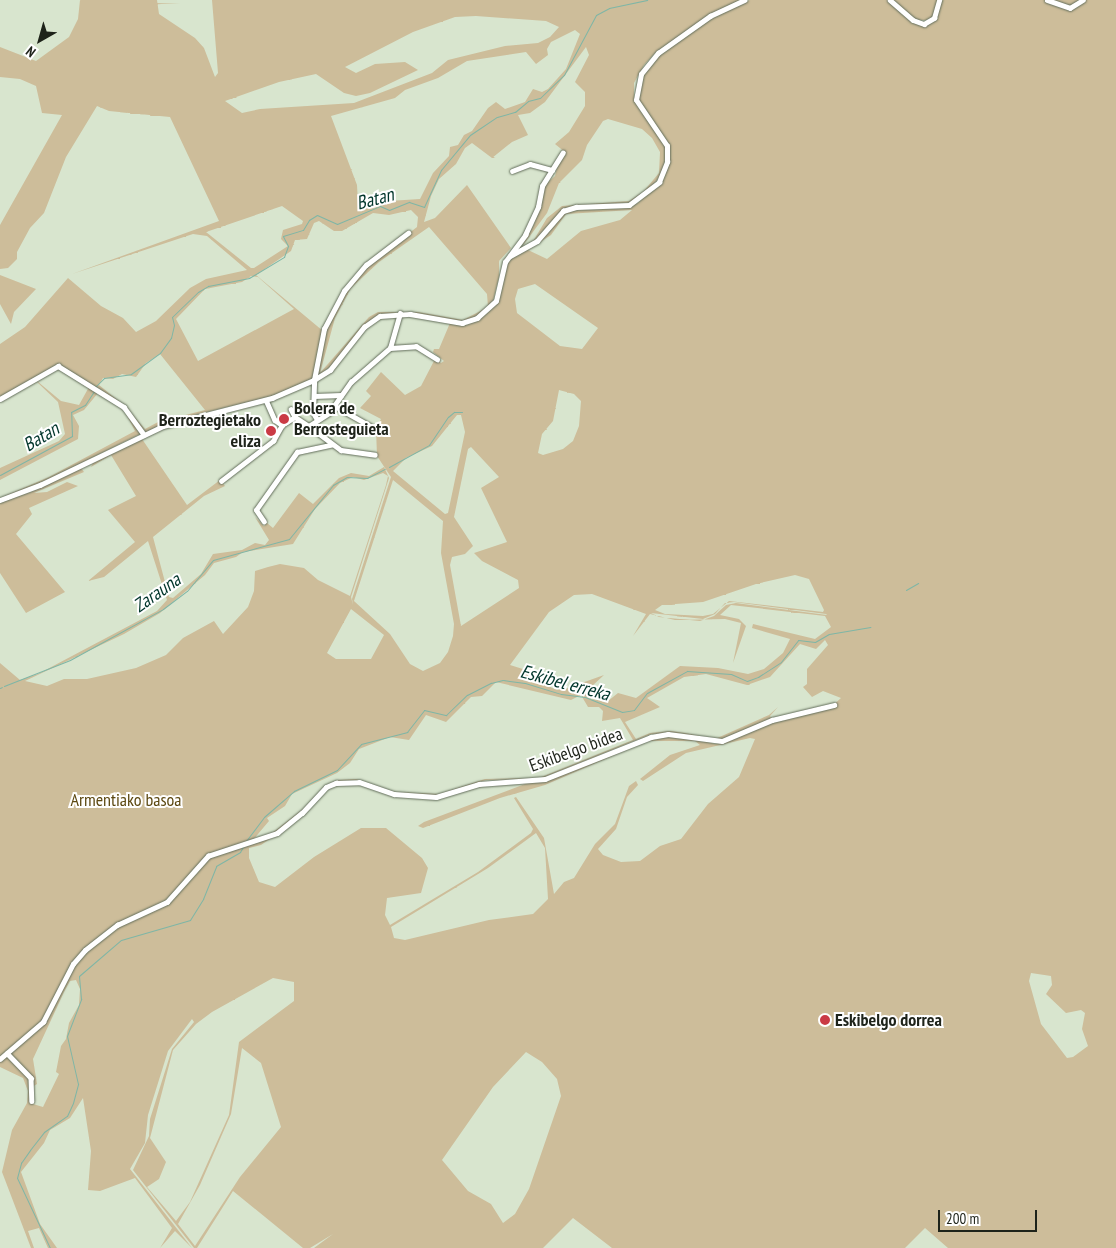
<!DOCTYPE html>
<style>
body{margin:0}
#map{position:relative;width:1116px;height:1248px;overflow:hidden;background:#d8e5ce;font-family:"PT Sans Narrow",sans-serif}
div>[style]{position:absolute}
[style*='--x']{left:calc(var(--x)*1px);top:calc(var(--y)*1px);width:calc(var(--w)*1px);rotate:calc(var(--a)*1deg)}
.green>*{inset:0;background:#cdbd9a}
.stream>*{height:1px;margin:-0.5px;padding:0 0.5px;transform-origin:0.5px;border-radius:0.5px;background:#7eb6a6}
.roads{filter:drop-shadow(0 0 1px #626d5a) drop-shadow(0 0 1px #626d5a)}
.minor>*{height:4.5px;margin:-2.25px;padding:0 2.25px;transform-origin:2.25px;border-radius:2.25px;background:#fff}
.dots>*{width:14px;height:14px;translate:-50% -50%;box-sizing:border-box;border:2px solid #fff;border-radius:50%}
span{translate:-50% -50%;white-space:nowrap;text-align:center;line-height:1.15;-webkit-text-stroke:4px #fff;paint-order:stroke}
.poi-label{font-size:18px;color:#1e231a;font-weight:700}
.left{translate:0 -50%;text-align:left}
.right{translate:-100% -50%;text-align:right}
.street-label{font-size:18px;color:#1e231a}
.park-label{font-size:18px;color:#5c4811}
.water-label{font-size:19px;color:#00352b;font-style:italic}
.north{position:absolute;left:15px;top:15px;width:50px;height:50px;-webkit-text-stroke:4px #fff;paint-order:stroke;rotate:218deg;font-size:14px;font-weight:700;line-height:20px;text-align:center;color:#1e231a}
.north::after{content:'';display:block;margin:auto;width:18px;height:22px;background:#1e231a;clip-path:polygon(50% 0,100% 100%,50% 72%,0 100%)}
.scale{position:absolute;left:938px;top:1210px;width:99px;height:22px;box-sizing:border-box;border:2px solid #1e231a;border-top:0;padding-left:6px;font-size:15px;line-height:18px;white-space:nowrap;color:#1e231a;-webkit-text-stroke:4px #fff;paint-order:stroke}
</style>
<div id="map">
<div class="green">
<i style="clip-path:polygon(evenodd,80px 0,157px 0,159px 14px,195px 38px,204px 48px,215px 77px,218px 73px,212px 0,743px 0,712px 14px,655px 53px,644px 65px,634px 83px,634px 97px,641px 112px,647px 115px,637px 95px,642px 76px,651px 62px,716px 14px,750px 0,888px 0,915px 23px,924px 26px,931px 23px,931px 20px,916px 20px,892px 0,1116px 0,1116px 1248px,948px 1248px,925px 1228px,905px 1248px,612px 1248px,573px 1218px,543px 1248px,314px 1248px,333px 1234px,310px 1248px,303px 1248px,233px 1191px,197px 1248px,194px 1248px,133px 1170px,149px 1136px,150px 1119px,172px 1049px,194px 1022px,192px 1019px,168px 1051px,148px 1115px,145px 1143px,130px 1169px,192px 1248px,175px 1231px,160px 1248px,172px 1228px,135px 1178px,100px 1191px,88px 1190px,91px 1151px,83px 1098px,70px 1118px,50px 1130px,44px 1143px,21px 1172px,40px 1224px,57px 1248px,48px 1248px,39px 1228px,28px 1231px,34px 1248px,31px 1248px,2px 1172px,12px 1130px,27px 1103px,28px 1091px,23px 1078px,0 1067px,0 663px,20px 680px,38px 674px,157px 611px,167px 600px,148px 541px,104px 577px,88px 581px,135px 542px,108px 510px,136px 496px,111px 455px,91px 467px,93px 463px,142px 439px,187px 505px,220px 480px,225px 486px,204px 496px,153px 537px,169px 597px,173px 598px,201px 574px,213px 554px,242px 550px,255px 543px,265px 545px,269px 540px,255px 517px,264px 526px,267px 523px,273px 528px,299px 493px,313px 504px,339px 478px,351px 473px,369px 476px,384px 467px,389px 478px,351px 597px,353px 605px,352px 599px,391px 477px,377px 456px,376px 429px,381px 419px,360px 408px,371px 396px,366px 391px,381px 372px,405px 395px,421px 386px,435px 359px,441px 363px,444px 361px,433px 352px,434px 349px,439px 349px,450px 323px,467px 325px,475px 321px,495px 305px,504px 271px,512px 256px,537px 244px,567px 211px,625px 208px,638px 203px,660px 182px,668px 162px,665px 159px,662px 173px,654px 184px,633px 202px,564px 209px,532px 243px,547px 218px,562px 206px,629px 201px,643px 192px,659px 173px,660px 152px,652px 138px,642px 129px,608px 119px,603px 121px,587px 145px,582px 160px,559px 183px,547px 213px,521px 248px,534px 224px,544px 186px,555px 176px,558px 164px,566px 153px,555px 144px,569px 132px,585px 106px,585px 92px,575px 82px,589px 55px,586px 47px,545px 102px,530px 113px,518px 115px,528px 135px,512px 142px,492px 158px,472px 143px,465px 148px,456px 164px,439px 179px,431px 196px,424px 222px,435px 218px,467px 185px,511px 248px,499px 261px,499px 277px,492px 305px,472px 319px,457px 321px,398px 312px,376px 316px,359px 332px,335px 363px,316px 377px,327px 326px,345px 293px,367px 266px,417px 227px,418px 217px,411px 210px,389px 215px,373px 213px,342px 231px,334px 231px,319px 221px,314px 223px,307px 239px,295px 240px,291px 251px,256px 275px,323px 331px,312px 380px,278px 395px,173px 420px,146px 432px,123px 405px,60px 365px,0 397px,0 344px,25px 327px,68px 278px,101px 306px,123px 318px,136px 332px,156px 321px,190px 288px,206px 279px,247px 270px,207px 236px,193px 234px,72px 274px,219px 221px,170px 117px,109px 111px,97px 106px,66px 157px,44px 213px,30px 228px,17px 252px,17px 259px,8px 268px,0 269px,0 225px,62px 115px,42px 113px,36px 86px,20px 79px,0 77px,0 47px,36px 61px,69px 37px,78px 19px,80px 0,476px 16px,546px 21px,559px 27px,550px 37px,538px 43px,505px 46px,448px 60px,432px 73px,354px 103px,260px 109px,242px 113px,225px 101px,279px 82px,316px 74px,344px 93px,356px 96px,370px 93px,418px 70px,405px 62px,375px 64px,356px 73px,345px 67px,413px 32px,455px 17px,476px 16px,80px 0,575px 30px,580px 34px,566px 69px,548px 89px,542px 92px,533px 89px,525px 102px,505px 109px,496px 102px,488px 108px,472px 131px,464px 135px,458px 145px,450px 147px,449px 156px,433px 173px,420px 199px,358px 203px,357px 185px,331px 116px,395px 98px,405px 90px,438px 78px,467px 61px,526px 52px,536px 64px,548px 55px,547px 49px,551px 42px,575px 30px,80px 0,282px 206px,303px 221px,302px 224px,283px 230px,281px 239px,288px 246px,254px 268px,251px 268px,206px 232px,282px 206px,80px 0,632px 210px,620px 220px,581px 231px,547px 259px,528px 250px,551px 235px,566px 214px,632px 210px,80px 0,429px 227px,487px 294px,488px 307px,463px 320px,418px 312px,378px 312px,369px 317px,320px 373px,335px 318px,351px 288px,379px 262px,429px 227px,80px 0,251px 276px,258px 277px,294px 309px,198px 361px,176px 319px,205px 289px,242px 282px,251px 276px,80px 0,535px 284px,598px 328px,582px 349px,560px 346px,517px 313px,515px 299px,518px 289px,535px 284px,80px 0,160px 354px,205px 410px,158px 422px,145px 429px,125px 406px,99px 385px,103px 378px,113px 379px,122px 374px,136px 377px,146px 363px,160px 354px,80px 0,559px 390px,574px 394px,581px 401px,579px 426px,573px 441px,563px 449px,543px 455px,538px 453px,542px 434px,553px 421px,559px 390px,80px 0,457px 415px,461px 415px,465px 432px,448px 513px,445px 514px,393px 471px,406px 458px,432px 446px,457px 415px,80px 0,471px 447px,499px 477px,481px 488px,507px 542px,474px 553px,482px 561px,518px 580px,519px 588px,461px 626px,450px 565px,452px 557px,465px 554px,473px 546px,454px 517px,468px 449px,471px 447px,80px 0,383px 473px,388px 476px,386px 485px,350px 596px,318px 580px,304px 568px,280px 564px,268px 567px,255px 571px,254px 591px,248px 607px,223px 634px,214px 621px,183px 638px,166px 655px,136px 668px,87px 679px,64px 679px,47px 686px,25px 681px,124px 634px,160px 613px,205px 575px,214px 563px,236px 557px,243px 552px,293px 544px,315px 509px,340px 483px,353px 477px,364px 480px,383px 473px,80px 0,393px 480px,443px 521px,441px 553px,454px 624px,453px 636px,448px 652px,440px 663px,423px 671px,410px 664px,390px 634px,354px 601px,393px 480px,80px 0,795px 575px,809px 579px,824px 610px,823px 612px,729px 601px,713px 614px,703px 616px,665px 614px,655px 610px,662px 605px,703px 602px,756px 584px,795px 575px,80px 0,592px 594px,646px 614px,633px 636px,650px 614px,675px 620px,725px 619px,741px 623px,733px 663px,746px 626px,739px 619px,720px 615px,731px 605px,825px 616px,831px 627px,815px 639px,753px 624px,752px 628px,790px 639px,783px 653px,764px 669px,748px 674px,718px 668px,680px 666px,636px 698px,618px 693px,608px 701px,591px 699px,591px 687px,604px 675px,562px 690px,552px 688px,526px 670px,510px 665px,549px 612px,574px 595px,592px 594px,80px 0,734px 602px,826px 614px,827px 615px,736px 603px,726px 605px,714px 616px,700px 621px,659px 617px,651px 613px,703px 619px,715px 614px,725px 603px,734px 602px,80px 0,351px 609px,384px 635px,371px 659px,336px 659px,327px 653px,351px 609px,80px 0,825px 640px,828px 645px,807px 669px,807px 684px,803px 687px,812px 697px,823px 691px,841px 698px,831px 707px,773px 721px,715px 744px,682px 735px,651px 736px,540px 781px,483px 782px,439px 797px,393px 794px,362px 784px,338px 783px,323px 791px,302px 815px,273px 836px,257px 843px,246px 844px,274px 833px,303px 810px,324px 787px,340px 781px,356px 780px,393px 793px,438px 795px,486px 780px,542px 778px,651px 734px,680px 733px,711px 741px,728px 738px,772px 719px,770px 716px,778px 707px,769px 715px,715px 739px,685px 733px,671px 731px,650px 733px,636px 739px,625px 722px,660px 707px,647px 698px,684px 677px,706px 674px,747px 685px,770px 677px,800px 644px,816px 649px,825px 640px,80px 0,496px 682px,571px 700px,581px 695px,588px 707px,599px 707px,603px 711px,602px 721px,620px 718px,633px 740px,539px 778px,485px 779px,439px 794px,395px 792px,356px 779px,338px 780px,322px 789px,303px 809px,272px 833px,252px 841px,269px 821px,267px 818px,285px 806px,292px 794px,337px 773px,350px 763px,359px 749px,390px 737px,409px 740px,426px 715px,446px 722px,471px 697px,482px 696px,496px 682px,80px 0,750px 738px,755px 739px,739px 777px,708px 804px,681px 839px,660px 846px,640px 861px,621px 862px,603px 855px,598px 849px,616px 829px,627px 797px,638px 785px,636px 781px,629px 786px,615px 824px,595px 844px,574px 878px,564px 882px,554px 894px,544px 838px,516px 797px,514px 798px,533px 829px,531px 833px,478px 872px,390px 925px,385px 915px,387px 898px,421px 893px,428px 868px,422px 858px,386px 828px,361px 828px,314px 857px,275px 887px,259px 882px,249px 858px,249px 848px,261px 845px,289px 826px,326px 789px,338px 784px,364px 785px,390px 795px,435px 798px,485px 783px,525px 784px,424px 822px,418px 826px,423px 828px,500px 798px,545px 785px,647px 741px,695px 741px,700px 745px,670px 755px,640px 779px,643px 781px,686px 753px,750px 738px,80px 0,536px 833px,545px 848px,548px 899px,533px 914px,489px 920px,405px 940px,394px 938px,391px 927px,488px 868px,536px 833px,80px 0,1031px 973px,1051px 976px,1052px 985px,1046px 994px,1066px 1013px,1081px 1010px,1085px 1013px,1082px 1029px,1088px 1046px,1073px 1057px,1067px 1058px,1041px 1024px,1029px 981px,1031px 973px,80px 0,273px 978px,294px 982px,294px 1001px,239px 1042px,229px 1115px,190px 1202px,176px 1221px,147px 1187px,159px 1179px,166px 1162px,150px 1138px,173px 1050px,196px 1024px,212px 1012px,273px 978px,80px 0,76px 980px,80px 989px,79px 1005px,69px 1023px,66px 1039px,61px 1046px,56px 1072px,59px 1074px,43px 1107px,33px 1104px,29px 1089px,37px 1084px,33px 1059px,64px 992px,70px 981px,76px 980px,80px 0,242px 1048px,261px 1063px,281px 1127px,240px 1177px,195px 1246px,178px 1224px,200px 1185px,231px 1114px,242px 1048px,80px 0,526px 1052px,542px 1062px,557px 1079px,561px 1096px,529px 1189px,515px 1214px,503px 1223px,491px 1204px,468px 1191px,442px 1160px,493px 1087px,526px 1052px)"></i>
<i style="clip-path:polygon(0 275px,36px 289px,14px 312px,11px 324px,0 304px)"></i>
<i style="clip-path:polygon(evenodd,56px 368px,62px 368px,121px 406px,141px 432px,140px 434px,35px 486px,0 498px,49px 477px,135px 431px,124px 410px,98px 393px,84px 410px,73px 415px,79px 426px,78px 439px,0 480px,0 468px,59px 441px,65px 434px,58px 402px,37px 382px,0 401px,56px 368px,56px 370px,63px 370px,89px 387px,79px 405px,61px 401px,37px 381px,56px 370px)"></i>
<i style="clip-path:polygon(81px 468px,84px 472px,34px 493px,47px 492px,67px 482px,78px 486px,29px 508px,32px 514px,16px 534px,65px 592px,26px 613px,0 573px,0 502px,31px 492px)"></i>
</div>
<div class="stream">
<i style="--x:95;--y:387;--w:13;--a:-45"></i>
<i style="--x:104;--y:378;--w:27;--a:-8"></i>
<i style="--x:131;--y:374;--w:36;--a:-36"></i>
<i style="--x:160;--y:353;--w:19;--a:-54"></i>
<i style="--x:171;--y:338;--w:13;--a:-77"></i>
<i style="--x:174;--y:325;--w:8;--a:-104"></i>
<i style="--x:172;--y:317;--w:36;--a:-44"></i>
<i style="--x:198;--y:292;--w:12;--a:-31"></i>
<i style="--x:208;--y:286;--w:42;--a:-11"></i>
<i style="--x:249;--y:278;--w:41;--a:-31"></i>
<i style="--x:284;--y:257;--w:12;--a:-70"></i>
<i style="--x:288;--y:246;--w:11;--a:-117"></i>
<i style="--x:283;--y:236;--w:21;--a:-17"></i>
<i style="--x:303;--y:230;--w:12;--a:-59"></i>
<i style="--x:309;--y:220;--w:9;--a:-32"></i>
<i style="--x:317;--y:215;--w:22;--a:24"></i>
<i style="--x:337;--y:224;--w:47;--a:-22.7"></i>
<i style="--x:380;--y:206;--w:10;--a:24"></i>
<i style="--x:389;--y:210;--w:22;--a:-22"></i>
<i style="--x:409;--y:202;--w:16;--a:18"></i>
<i style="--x:424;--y:207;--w:41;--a:-65.3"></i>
<i style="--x:441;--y:170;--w:45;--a:-50.4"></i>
<i style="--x:470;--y:135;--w:32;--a:-34"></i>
<i style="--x:497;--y:117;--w:19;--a:-16"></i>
<i style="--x:515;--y:112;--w:17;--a:-40"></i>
<i style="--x:528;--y:101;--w:12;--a:-14"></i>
<i style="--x:540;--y:98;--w:33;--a:-44"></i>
<i style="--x:564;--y:75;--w:68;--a:-61.9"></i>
<i style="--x:596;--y:15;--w:15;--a:-28"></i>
<i style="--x:609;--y:8;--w:39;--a:-12"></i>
<i style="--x:389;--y:467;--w:46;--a:-28.8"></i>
<i style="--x:429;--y:445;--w:34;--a:-56"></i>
<i style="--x:448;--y:417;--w:8;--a:-40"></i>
<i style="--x:454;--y:412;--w:8;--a:0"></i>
<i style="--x:0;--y:475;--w:82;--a:-28.4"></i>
<i style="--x:72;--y:436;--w:24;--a:-92"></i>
<i style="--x:71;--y:412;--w:16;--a:-27"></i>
<i style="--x:85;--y:405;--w:17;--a:-57"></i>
<i style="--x:906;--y:590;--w:14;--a:-30"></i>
<i style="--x:4;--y:686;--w:71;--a:-21.5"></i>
<i style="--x:70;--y:660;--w:106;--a:-28.7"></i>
<i style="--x:163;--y:609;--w:30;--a:-37"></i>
<i style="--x:187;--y:591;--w:40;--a:-50"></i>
<i style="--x:213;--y:560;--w:79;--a:-15.4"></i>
<i style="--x:289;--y:539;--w:70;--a:-50.8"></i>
<i style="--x:333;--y:485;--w:16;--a:-30"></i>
<i style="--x:347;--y:477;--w:20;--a:3"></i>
<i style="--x:367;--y:478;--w:20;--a:-27"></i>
<i style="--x:0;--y:688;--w:2;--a:-27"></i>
<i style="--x:246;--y:841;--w:30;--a:-53"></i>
<i style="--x:264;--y:817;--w:40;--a:-41"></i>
<i style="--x:294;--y:791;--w:48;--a:-26"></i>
<i style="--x:337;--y:770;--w:35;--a:-47"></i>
<i style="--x:361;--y:744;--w:48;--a:-14.6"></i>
<i style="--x:407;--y:732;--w:28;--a:-52"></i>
<i style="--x:424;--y:710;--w:23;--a:13"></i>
<i style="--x:446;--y:715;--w:29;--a:-44"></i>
<i style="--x:467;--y:695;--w:27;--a:-27"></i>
<i style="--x:491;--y:683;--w:12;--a:-14"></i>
<i style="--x:503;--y:680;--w:22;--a:8"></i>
<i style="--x:525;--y:683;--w:38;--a:17"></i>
<i style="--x:561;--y:694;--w:24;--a:7"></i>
<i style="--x:585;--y:697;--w:40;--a:22"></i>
<i style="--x:622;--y:712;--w:12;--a:-9"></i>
<i style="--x:634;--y:710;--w:21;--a:-53"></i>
<i style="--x:647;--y:693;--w:46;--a:-28.8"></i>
<i style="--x:687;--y:671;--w:44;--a:3.9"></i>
<i style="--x:731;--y:674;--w:17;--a:24"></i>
<i style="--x:747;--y:681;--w:12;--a:-20"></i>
<i style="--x:758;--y:677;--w:27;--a:-33"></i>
<i style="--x:781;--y:662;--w:28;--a:-52"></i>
<i style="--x:798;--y:640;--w:17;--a:7"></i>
<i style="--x:815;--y:642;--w:16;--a:-30"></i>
<i style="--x:829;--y:634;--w:42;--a:-9.7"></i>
<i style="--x:50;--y:1248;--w:77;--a:-115.2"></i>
<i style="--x:17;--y:1178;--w:16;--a:-75"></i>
<i style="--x:21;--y:1163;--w:16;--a:-55"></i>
<i style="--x:30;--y:1150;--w:23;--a:-52"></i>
<i style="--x:44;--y:1132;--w:28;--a:-35"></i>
<i style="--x:67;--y:1116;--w:14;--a:-65"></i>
<i style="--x:73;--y:1103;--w:20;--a:-75"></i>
<i style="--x:78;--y:1084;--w:49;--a:-102.9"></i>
<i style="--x:67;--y:1036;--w:40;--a:-69"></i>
<i style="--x:81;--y:999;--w:23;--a:-95"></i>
<i style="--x:79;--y:976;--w:55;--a:-40.6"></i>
<i style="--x:121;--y:940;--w:72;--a:-16.2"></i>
<i style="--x:190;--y:920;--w:25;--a:-58"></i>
<i style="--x:203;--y:899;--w:35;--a:-68"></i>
<i style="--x:216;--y:866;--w:28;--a:-30"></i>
<i style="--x:240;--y:852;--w:6;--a:-59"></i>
</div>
<div class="roads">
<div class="minor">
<i style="--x:890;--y:0;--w:30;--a:41"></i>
<i style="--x:913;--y:20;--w:12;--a:20"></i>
<i style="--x:924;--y:24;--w:12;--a:-31"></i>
<i style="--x:934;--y:18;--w:19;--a:-74"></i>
<i style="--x:1047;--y:0;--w:24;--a:19"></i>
<i style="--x:1070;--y:8;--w:15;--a:-32"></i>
<i style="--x:512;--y:171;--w:19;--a:-21"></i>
<i style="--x:530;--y:164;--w:23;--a:15"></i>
<i style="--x:510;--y:256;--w:31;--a:-29"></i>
<i style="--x:537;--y:241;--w:40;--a:-49"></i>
<i style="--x:563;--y:211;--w:14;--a:-17"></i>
<i style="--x:576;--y:207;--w:53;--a:-2.2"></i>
<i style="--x:629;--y:205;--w:38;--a:-37"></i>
<i style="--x:659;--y:182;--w:22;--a:-68"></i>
<i style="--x:667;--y:162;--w:16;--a:-90"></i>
<i style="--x:667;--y:146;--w:55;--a:-124"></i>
<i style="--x:636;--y:100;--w:26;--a:-79"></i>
<i style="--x:641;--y:74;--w:27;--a:-51"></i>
<i style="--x:658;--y:53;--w:64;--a:-35.4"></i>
<i style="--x:710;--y:16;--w:38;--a:-25"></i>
<i style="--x:390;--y:348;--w:26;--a:-4"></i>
<i style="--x:416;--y:346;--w:25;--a:32"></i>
<i style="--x:314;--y:396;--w:27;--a:-2"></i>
<i style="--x:0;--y:399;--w:67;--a:-29.6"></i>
<i style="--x:58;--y:366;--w:78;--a:31.8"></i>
<i style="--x:124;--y:407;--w:34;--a:54"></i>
<i style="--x:266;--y:400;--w:22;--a:66"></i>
<i style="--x:275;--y:420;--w:9;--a:36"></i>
<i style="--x:282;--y:425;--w:15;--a:-32"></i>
<i style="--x:295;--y:417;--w:17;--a:33"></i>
<i style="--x:309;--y:426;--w:24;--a:-33"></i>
<i style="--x:329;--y:413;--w:38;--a:-55"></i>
<i style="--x:351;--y:382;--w:52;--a:-41.1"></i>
<i style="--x:390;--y:348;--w:36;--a:-74"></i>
<i style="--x:335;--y:406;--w:45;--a:29.4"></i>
<i style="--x:291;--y:409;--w:9;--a:63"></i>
<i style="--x:317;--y:420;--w:8;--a:-120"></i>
<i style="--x:313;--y:413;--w:33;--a:-88"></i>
<i style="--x:314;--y:380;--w:52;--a:-78.9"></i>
<i style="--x:324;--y:329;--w:43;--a:-62.2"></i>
<i style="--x:344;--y:291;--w:34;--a:-50"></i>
<i style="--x:366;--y:265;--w:53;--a:-37.3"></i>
<i style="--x:309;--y:426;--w:40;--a:37"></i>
<i style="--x:341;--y:450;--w:34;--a:8"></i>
<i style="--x:221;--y:481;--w:66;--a:-37.6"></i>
<i style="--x:273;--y:441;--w:18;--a:-61"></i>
<i style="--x:0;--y:500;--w:43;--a:-20.6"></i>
<i style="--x:40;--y:485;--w:136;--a:-25.6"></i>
<i style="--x:163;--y:426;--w:113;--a:-14.4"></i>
<i style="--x:272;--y:398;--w:46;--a:-23.2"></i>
<i style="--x:314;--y:380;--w:19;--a:-32"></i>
<i style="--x:330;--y:370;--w:55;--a:-51.7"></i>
<i style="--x:364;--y:327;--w:19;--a:-35"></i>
<i style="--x:380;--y:316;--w:30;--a:-4"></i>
<i style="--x:410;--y:314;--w:53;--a:9.8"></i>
<i style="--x:462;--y:323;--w:16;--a:-18"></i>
<i style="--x:477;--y:318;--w:25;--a:-42"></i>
<i style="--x:496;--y:301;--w:40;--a:-77"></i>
<i style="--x:505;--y:262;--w:34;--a:-53"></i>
<i style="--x:525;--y:235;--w:31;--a:-65"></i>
<i style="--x:538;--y:207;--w:21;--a:-79"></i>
<i style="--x:542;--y:186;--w:39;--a:-58"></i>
<i style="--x:264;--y:522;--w:14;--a:-124"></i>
<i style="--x:256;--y:510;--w:71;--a:-54.7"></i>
<i style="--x:297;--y:452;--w:35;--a:-12"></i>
<i style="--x:7;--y:1053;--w:35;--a:46"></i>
<i style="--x:31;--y:1078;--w:23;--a:88"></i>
<i style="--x:0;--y:1059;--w:57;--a:-40.7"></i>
<i style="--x:43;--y:1022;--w:65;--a:-62.7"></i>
<i style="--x:73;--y:964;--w:18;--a:-49"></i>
<i style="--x:85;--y:950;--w:41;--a:-38"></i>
<i style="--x:117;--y:925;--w:55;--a:-24.7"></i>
<i style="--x:167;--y:902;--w:62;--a:-48.3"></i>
<i style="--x:208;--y:856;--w:73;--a:-18.4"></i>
<i style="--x:277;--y:833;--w:32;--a:-39"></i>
<i style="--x:302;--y:813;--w:35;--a:-47"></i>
<i style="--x:326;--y:787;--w:11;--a:-22"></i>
<i style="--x:336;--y:783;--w:23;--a:-2"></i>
<i style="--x:359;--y:782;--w:37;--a:19"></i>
<i style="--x:394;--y:794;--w:42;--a:4.1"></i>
<i style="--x:436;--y:797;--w:45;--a:-16.8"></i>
<i style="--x:479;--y:784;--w:66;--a:-4.3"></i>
<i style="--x:545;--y:779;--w:114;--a:-21.6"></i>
<i style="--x:651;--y:737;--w:17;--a:-10"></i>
<i style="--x:668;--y:734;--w:54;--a:7.4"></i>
<i style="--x:722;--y:741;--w:54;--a:-22.8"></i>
<i style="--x:772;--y:720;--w:64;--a:-13.6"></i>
</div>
</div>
<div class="dots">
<i style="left:284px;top:419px;background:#ca3a45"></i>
<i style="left:271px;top:431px;background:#ca3a45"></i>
<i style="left:825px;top:1020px;background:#ca3a45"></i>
</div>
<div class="poi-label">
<span class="left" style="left:294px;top:419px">Bolera de<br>Berrosteguieta</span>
<span class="right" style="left:261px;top:431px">Berroztegietako<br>eliza</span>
<span class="left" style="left:835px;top:1020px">Eskibelgo dorrea</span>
</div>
<div class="street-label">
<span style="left:576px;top:750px;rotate:-20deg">Eskibelgo bidea</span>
</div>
<div class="park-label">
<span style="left:126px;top:800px">Armentiako basoa</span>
</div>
<div class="water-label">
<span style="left:375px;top:199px;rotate:-15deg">Batan</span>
<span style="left:41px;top:437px;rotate:-31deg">Batan</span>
<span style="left:157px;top:593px;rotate:-35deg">Zarauna</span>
<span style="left:565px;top:683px;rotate:15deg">Eskibel erreka</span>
</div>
<div class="north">N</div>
<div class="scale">200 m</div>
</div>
